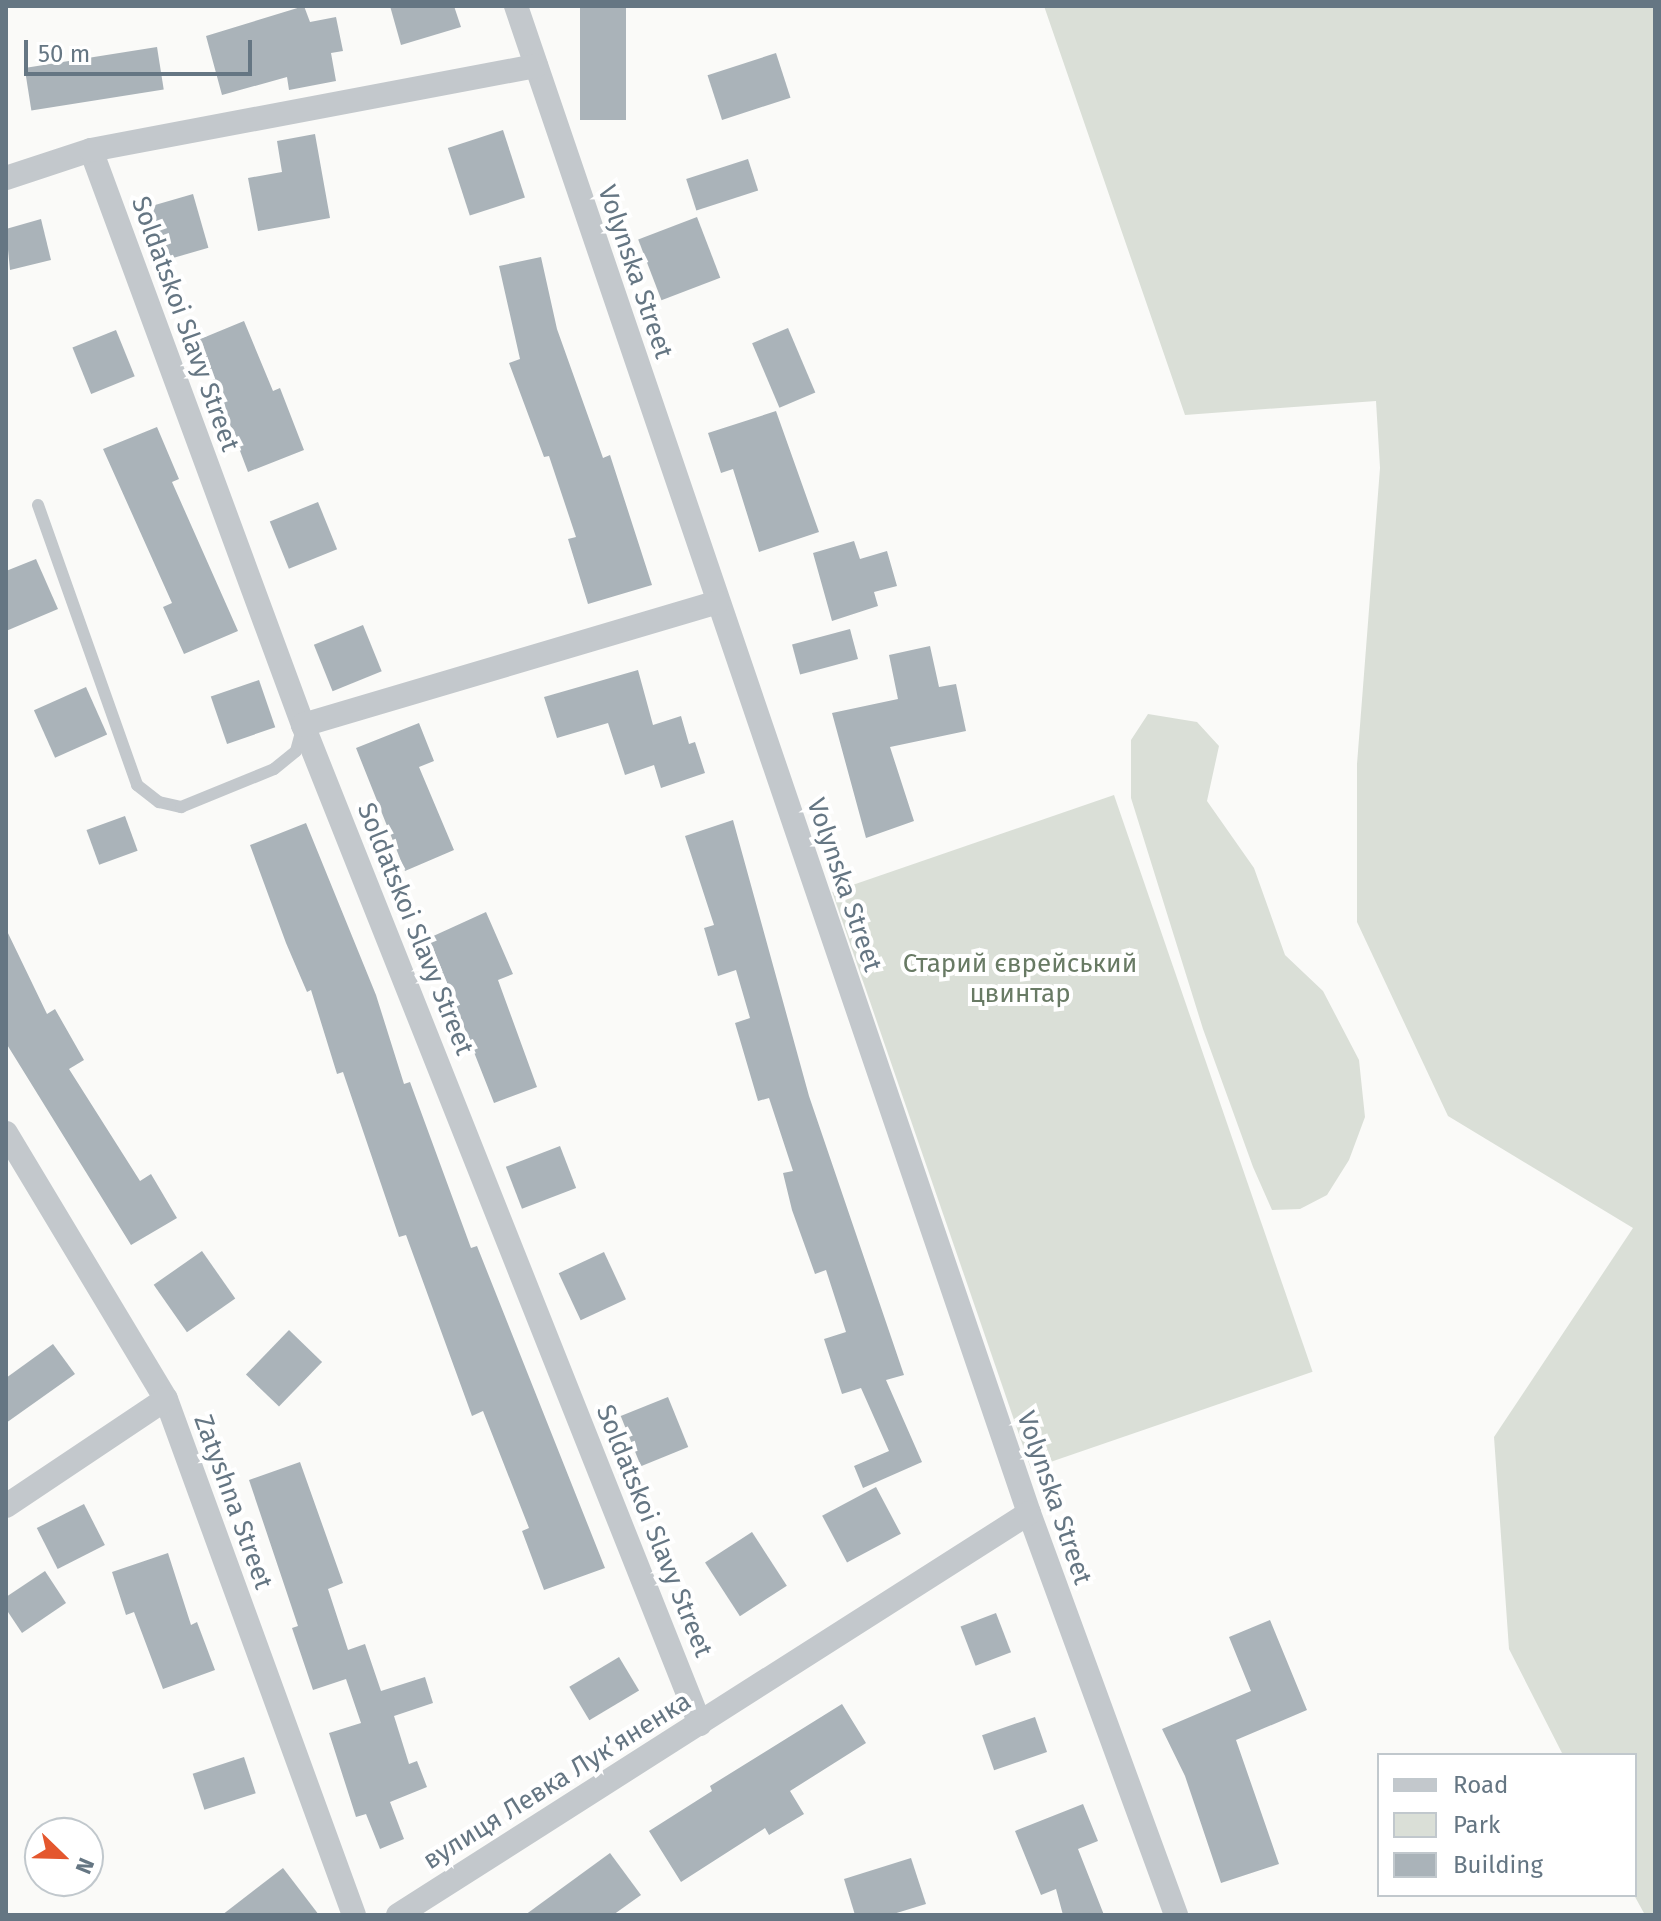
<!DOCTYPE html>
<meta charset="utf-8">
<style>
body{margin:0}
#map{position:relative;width:1661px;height:1921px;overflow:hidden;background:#fafaf8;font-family:"Fira Sans",sans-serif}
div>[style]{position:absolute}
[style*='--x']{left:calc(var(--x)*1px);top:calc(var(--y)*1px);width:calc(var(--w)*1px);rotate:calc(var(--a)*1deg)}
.green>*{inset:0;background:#dadfd7;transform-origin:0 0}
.building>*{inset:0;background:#aab3b9;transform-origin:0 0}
.lane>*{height:12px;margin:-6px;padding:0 6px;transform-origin:6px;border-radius:6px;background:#c3c8cc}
.street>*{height:24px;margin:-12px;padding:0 12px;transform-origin:12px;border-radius:12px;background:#c3c8cc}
span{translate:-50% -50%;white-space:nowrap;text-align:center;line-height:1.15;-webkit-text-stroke:8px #fff;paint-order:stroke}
.street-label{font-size:26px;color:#657683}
.park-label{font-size:26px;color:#687a64}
.frame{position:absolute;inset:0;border:8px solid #657683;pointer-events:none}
.legend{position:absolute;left:1377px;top:1753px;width:260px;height:144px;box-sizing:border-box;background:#fff;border:2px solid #c1c8cd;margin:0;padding:10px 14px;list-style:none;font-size:24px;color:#657683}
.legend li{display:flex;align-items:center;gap:16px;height:40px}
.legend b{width:40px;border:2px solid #c1c8cd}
.north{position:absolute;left:24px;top:1817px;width:80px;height:80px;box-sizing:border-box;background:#fff;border:2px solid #c1c8cd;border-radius:50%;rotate:113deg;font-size:22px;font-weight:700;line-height:32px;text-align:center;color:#657683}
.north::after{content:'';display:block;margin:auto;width:28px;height:36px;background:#e4572e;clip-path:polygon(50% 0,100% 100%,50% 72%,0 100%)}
.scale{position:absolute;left:24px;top:40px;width:228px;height:36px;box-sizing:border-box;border:4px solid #657683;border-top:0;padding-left:10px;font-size:24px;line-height:28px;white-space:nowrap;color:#657683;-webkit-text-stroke:6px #fff;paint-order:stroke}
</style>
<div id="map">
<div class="green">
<i style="clip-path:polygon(1044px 6px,1655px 6px,1655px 1915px,1645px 1915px,1634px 1895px,1635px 1755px,1563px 1755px,1509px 1649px,1494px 1437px,1633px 1228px,1448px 1116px,1357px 922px,1357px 764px,1380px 468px,1376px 401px,1185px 415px)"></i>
<i style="clip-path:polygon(1148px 714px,1197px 722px,1219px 746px,1207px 801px,1254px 868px,1285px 955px,1323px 991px,1359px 1060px,1365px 1117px,1349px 1160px,1327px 1195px,1300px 1209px,1272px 1210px,1253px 1167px,1203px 1029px,1131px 798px,1131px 740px)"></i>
<i style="left:1114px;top:795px;width:610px;height:298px;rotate:71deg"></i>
</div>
<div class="building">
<i style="clip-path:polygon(304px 6px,310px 22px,336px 17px,343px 51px,331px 53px,336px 81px,289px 90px,287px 77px,222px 95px,206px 36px)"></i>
<i style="clip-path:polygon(390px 6px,454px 6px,461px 27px,401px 45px)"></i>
<i style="left:580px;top:6px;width:46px;height:114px"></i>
<i style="left:157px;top:47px;width:43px;height:134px;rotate:81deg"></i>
<i style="left:776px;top:53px;width:47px;height:72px;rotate:72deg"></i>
<i style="left:503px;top:130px;width:71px;height:58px;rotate:72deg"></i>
<i style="clip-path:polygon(315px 134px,330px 218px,258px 231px,248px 178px,282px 172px,277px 141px)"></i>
<i style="left:748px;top:159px;width:33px;height:65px;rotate:72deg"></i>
<i style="left:193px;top:194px;width:56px;height:44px;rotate:74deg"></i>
<i style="left:697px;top:217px;width:65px;height:63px;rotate:69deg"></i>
<i style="clip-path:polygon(41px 219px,51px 260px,10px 270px,6px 229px)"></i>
<i style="clip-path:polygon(541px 257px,557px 329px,603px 458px,610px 455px,652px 585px,588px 604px,568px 539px,576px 537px,549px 456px,544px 457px,509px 363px,520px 359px,499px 266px)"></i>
<i style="clip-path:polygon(244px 321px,273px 391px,280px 388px,304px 450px,248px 472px,198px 340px)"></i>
<i style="left:788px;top:328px;width:70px;height:39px;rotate:67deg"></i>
<i style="left:116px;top:330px;width:50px;height:47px;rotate:68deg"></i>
<i style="clip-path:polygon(776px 411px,819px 532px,759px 552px,733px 469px,721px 473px,708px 433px)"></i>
<i style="clip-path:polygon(157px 427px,179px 479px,172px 482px,238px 631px,184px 654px,163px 607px,172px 603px,103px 449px)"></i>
<i style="left:318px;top:502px;width:51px;height:52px;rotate:68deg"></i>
<i style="clip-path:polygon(854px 541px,860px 559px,887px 551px,897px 586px,874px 592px,878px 606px,832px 621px,813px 553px)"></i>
<i style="clip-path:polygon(36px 559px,58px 609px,6px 631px,6px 571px)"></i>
<i style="left:363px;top:625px;width:50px;height:53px;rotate:68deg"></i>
<i style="left:850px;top:629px;width:31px;height:60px;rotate:75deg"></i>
<i style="clip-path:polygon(930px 646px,939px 687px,956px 684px,966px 731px,890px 747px,914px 821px,866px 838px,832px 713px,898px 699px,889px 655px)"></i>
<i style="clip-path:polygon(638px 670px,653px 725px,681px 716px,689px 744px,695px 742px,705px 773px,661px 788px,654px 765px,625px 775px,608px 723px,557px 738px,544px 697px)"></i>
<i style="left:259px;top:680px;width:50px;height:51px;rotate:71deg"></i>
<i style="left:86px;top:687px;width:52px;height:57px;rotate:66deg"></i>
<i style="clip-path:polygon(419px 723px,434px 761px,419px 767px,454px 850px,405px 871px,356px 748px)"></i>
<i style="left:125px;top:816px;width:37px;height:41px;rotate:70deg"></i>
<i style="clip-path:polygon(733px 820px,809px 1096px,904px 1375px,886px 1380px,922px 1462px,863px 1488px,854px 1466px,889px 1451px,861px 1388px,842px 1394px,824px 1339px,846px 1332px,826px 1270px,815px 1274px,792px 1210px,783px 1173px,793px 1171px,769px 1098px,758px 1101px,735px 1023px,750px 1018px,736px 970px,718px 976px,704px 928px,714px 925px,685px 836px)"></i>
<i style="clip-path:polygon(306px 823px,376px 995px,404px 1084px,410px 1082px,471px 1248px,477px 1246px,605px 1568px,544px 1590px,522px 1531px,529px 1528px,483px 1411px,472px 1416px,406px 1235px,399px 1237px,343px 1072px,337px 1074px,311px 990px,307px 992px,286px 943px,250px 845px)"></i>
<i style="clip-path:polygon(486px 912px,513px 974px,498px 980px,537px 1087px,494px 1103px,429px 938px)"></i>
<i style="clip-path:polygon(6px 929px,47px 1014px,55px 1009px,84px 1060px,69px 1069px,140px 1181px,151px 1174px,177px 1218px,131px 1245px,6px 1043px)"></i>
<i style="left:560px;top:1146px;width:45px;height:58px;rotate:69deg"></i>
<i style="left:202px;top:1251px;width:58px;height:59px;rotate:55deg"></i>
<i style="left:604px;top:1252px;width:52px;height:50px;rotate:65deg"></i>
<i style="left:289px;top:1330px;width:46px;height:62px;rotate:44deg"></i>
<i style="clip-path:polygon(53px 1344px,75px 1374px,6px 1423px,6px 1378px)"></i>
<i style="left:668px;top:1397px;width:54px;height:51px;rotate:68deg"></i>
<i style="clip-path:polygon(300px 1462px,343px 1583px,328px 1589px,348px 1650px,365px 1644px,381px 1691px,425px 1677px,433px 1703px,394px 1716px,409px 1764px,417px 1761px,427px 1787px,390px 1802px,404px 1839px,380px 1849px,366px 1814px,356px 1817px,329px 1733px,361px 1723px,346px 1679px,313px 1690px,292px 1628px,298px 1626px,249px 1480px)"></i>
<i style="left:876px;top:1487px;width:53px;height:61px;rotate:62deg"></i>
<i style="left:84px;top:1504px;width:46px;height:53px;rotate:63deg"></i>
<i style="left:752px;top:1532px;width:64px;height:56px;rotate:57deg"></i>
<i style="clip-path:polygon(168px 1553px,191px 1625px,197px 1622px,215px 1670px,163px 1689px,134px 1612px,126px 1615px,112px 1572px)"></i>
<i style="clip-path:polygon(45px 1571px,66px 1603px,22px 1633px,6px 1609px,6px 1597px)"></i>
<i style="left:996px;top:1613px;width:42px;height:38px;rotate:69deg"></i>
<i style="clip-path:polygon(1270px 1620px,1307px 1710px,1236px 1740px,1279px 1864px,1221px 1883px,1185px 1776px,1162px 1729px,1251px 1691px,1229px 1637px)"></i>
<i style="left:619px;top:1657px;width:39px;height:58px;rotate:59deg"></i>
<i style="clip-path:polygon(842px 1704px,866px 1743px,790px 1791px,804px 1814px,769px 1835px,765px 1828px,681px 1882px,649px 1831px,712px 1791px,710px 1786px)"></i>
<i style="left:1035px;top:1717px;width:37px;height:56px;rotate:71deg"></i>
<i style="left:244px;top:1757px;width:38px;height:54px;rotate:72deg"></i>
<i style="clip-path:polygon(1083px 1804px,1098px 1841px,1078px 1849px,1104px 1915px,1063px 1915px,1056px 1889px,1041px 1895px,1015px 1831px)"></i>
<i style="clip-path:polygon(610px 1853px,641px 1895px,613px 1915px,525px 1915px)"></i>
<i style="clip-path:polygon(911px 1858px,926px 1904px,890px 1915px,855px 1915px,844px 1879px)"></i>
<i style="clip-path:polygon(283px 1868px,319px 1915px,222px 1915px)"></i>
</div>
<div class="lane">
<i style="--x:38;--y:505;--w:297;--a:70.5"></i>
<i style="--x:137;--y:785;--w:28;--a:38"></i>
<i style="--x:159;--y:802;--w:23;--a:13"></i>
<i style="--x:181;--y:807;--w:100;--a:-22.2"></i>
<i style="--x:274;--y:769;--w:28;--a:-39"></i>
<i style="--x:296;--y:751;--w:20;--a:-75"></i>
</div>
<div class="street">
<i style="--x:516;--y:6;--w:1592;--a:71.2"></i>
<i style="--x:1029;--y:1513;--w:428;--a:69.9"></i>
<i style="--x:91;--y:150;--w:613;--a:69.76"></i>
<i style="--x:303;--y:725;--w:1075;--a:68.33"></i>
<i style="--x:6;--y:178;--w:89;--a:-18.2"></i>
<i style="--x:91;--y:150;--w:453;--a:-10.7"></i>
<i style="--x:303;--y:725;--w:432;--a:-16.5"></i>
<i style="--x:6;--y:1133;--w:310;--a:59"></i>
<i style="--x:166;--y:1399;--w:549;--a:69.98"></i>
<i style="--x:6;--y:1506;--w:192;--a:-33.8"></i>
<i style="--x:398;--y:1915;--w:748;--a:-32.5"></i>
</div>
<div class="street-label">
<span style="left:635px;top:272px;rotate:71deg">Volynska Street</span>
<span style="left:185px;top:324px;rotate:70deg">Soldatskoi Slavy Street</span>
<span style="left:844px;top:885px;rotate:71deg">Volynska Street</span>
<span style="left:415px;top:929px;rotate:68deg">Soldatskoi Slavy Street</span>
<span style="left:1054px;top:1498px;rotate:71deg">Volynska Street</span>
<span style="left:233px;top:1502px;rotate:70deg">Zatyshna Street</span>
<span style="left:654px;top:1531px;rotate:68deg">Soldatskoi Slavy Street</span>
<span style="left:557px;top:1781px;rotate:-32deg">вулиця Левка Лукʼяненка</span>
</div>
<div class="park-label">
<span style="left:1020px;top:979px">Старий єврейський<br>цвинтар</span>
</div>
<div class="frame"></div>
<ul class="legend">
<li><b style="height:10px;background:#c3c8cc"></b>Road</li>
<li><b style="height:22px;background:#dadfd7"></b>Park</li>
<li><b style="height:22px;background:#aab3b9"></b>Building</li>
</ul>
<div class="north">N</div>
<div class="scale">50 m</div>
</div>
